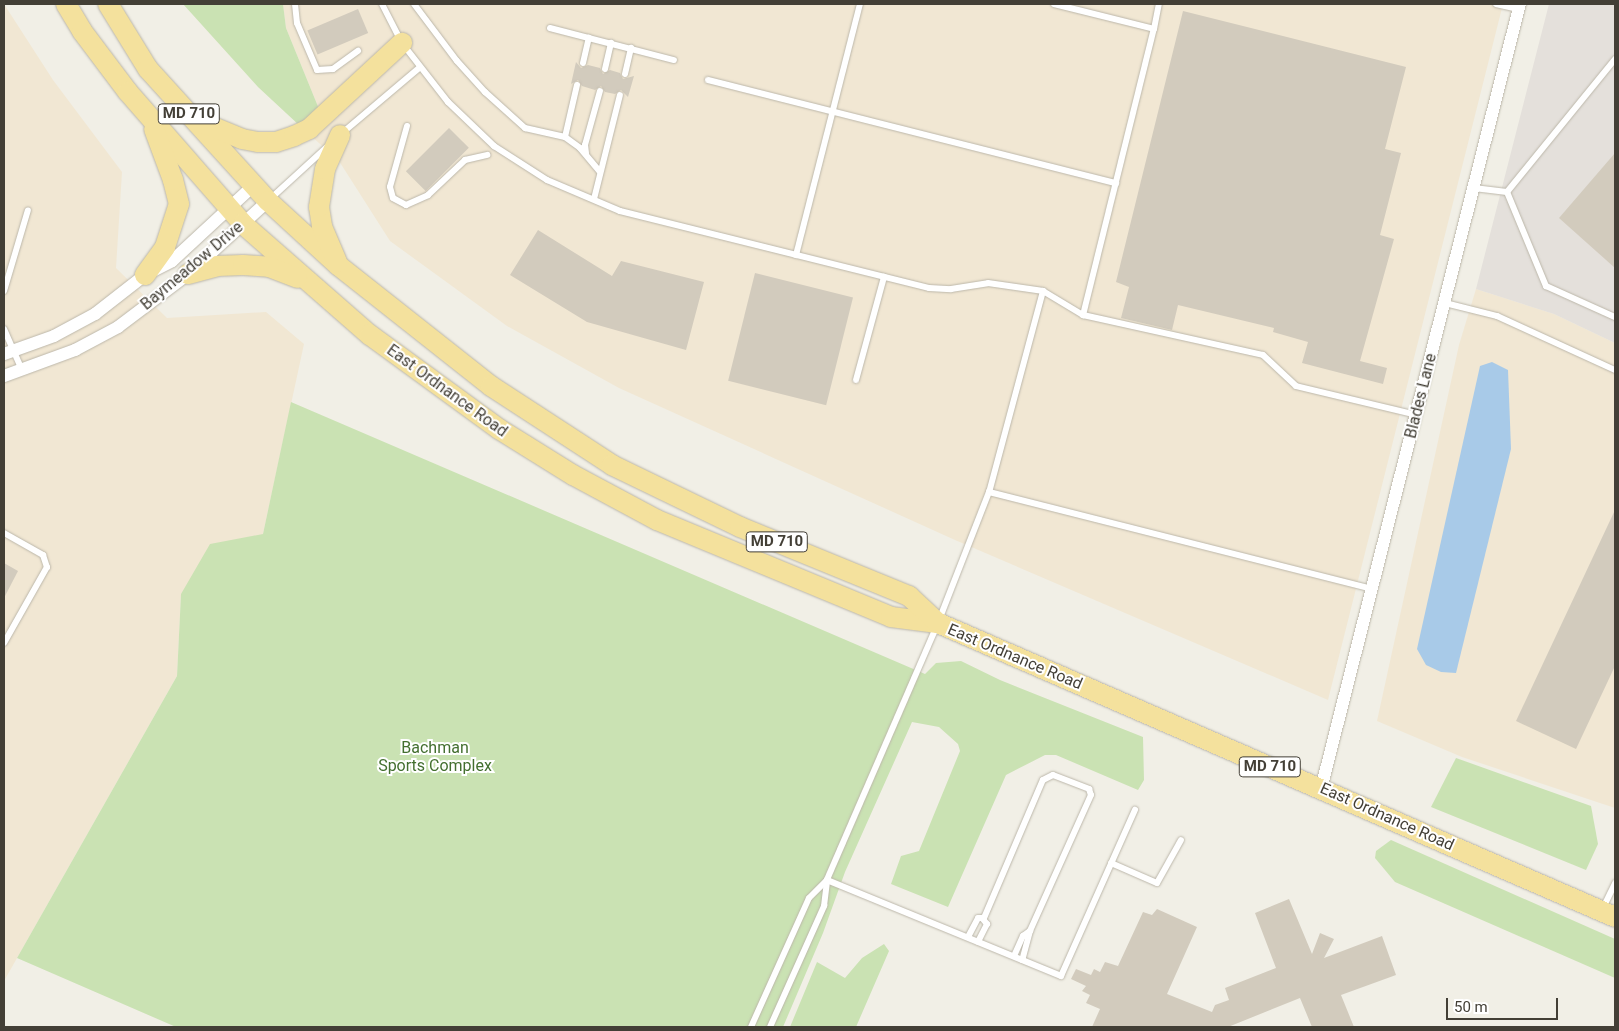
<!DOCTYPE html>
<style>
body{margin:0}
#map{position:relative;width:1619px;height:1031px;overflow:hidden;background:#f1efe6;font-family:Roboto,sans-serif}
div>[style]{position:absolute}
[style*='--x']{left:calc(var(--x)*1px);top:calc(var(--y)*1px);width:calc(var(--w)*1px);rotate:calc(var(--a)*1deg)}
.commercial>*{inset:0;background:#f1e7d3}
.industrial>*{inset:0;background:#e4e0db}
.green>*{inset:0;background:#cae2b3}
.water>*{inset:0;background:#a8cae8}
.building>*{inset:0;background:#d2cbbd;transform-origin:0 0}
.roads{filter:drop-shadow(0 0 1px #bcb7aa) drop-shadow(0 0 1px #bcb7aa)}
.lane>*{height:6px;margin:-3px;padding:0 3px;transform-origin:3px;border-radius:3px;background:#fff}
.street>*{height:12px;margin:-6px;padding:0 6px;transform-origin:6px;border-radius:6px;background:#fff}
.primary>*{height:20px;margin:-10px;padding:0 10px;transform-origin:10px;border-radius:10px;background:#f4e19d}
span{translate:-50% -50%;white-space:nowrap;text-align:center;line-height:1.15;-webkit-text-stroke:4px #fff;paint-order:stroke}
.shield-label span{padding:1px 4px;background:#fff;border:1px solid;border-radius:4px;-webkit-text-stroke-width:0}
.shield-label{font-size:15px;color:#433f36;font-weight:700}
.street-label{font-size:16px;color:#433f36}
.park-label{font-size:16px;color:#436f2f}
.frame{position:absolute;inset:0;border:5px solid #433f36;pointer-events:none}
.scale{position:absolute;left:1446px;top:998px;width:112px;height:22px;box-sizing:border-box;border:2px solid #433f36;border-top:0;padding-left:6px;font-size:15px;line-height:18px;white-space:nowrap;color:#433f36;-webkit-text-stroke:4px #fff;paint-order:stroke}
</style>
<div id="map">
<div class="commercial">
<i style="clip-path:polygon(4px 4px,53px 80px,122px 172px,116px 268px,167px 318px,266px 312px,304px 344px,263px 534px,181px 594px,177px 676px,4px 981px)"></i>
<i style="clip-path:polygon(283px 4px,1503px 4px,1328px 700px,955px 540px,619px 388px,507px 326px,390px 241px,339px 161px,300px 126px,319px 109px,286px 28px)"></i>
<i style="clip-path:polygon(1476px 289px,1554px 314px,1615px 343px,1615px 808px,1462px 757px,1377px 721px,1459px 345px)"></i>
</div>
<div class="industrial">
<i style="clip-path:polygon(1549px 4px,1615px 4px,1615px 343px,1554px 314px,1476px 289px)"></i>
</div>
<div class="green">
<i style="clip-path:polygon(183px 4px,283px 4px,286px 28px,319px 109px,300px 126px,258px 87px)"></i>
<i style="clip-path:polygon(291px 402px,925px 674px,936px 663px,961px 661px,1000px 680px,1143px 737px,1144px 780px,1138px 790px,1056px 755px,1045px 755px,1006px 775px,948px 907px,891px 884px,901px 856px,919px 851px,960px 751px,958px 744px,939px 727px,912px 722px,845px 872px,823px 933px,783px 1027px,176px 1027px,17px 958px,177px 676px,181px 594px,210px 544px,263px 534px)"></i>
<i style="clip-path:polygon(1456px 758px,1591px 806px,1598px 844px,1586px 870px,1431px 807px)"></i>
<i style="clip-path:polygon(1391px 840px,1615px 939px,1615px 978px,1395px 882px,1375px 858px,1376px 851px)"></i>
<i style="clip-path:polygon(884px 944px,889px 951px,856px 1027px,790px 1027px,817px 962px,845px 978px,862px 958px)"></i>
</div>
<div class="water">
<i style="clip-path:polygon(1492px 362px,1508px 370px,1511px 449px,1456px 673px,1441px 672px,1426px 665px,1417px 649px,1480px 366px)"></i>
</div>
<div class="building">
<i style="left:358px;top:9px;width:26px;height:55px;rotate:67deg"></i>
<i style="clip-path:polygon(1183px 11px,1406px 67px,1385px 149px,1401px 153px,1380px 235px,1394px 239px,1360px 361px,1387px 368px,1383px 384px,1302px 363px,1308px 342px,1273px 332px,1274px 328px,1178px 305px,1172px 330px,1121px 318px,1129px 287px,1116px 282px)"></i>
<i style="clip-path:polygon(576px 62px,581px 68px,588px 65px,600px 68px,603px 74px,610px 70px,620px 73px,623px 79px,634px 76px,628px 97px,621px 90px,615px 94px,605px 92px,601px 86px,595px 90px,582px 86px,578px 80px,571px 84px)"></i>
<i style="left:449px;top:128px;width:28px;height:61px;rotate:45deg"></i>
<i style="clip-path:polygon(1615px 153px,1615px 268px,1559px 218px)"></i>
<i style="clip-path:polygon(538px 230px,612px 276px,621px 261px,704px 282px,686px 350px,587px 322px,510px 275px)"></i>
<i style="left:755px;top:273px;width:101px;height:111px;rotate:14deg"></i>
<i style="clip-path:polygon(1615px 510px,1615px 666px,1576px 749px,1516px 721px)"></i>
<i style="clip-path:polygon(4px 563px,18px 571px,4px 598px)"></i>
<i style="clip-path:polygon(1289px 899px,1312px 954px,1320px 933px,1334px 939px,1324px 958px,1382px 936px,1396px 975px,1341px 995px,1354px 1027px,1312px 1027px,1300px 998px,1228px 1027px,1092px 1027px,1100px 1009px,1086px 1003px,1090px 995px,1082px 991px,1086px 986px,1071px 979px,1076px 969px,1091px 975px,1094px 969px,1100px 972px,1105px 962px,1118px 966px,1143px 912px,1152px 915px,1157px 909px,1197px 927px,1167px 994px,1212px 1012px,1215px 1005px,1229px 1000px,1225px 988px,1276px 968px,1255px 913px)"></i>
</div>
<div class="roads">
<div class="lane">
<i style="--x:295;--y:4;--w:19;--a:84"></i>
<i style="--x:297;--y:23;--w:51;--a:66.9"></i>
<i style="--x:317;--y:70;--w:16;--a:-4"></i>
<i style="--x:333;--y:69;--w:31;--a:-36"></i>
<i style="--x:382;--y:4;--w:44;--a:62.9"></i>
<i style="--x:402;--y:43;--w:75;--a:52.1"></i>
<i style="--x:448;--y:102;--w:64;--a:43.7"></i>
<i style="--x:494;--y:146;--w:63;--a:32.7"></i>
<i style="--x:547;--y:180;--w:79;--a:23"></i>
<i style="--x:620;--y:211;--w:318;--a:14"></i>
<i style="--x:929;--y:288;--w:22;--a:3"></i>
<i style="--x:951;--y:289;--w:37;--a:-9"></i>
<i style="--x:988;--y:283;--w:56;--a:8.3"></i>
<i style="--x:1043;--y:291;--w:208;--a:105"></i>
<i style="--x:989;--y:492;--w:141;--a:111.3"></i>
<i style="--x:938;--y:623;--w:280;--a:113.4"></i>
<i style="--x:827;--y:880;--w:253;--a:22.3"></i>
<i style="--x:1061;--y:976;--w:182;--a:-66"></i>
<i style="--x:414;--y:4;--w:71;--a:53"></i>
<i style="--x:457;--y:61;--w:42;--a:47.9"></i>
<i style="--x:485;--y:92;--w:54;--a:42"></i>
<i style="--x:525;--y:128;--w:41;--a:12.7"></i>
<i style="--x:1054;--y:4;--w:103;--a:14"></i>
<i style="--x:1154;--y:29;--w:25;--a:-79"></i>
<i style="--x:1496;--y:4;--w:23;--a:13"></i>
<i style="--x:550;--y:28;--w:128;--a:14.5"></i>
<i style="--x:583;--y:63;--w:26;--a:-77"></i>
<i style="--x:605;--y:69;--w:27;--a:-77"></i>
<i style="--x:625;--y:74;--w:27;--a:-77"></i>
<i style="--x:708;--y:80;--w:421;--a:14.2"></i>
<i style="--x:577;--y:85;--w:53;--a:103"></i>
<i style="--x:565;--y:137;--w:19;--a:36"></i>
<i style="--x:580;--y:148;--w:31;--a:50"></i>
<i style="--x:407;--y:126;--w:63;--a:105.6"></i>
<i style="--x:390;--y:187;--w:11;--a:75"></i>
<i style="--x:393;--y:198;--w:15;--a:28"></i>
<i style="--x:406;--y:205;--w:24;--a:-24"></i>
<i style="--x:428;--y:195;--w:51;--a:-43.4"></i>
<i style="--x:465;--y:160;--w:23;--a:-13"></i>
<i style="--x:341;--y:134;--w:102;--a:-40.2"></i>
<i style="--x:586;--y:153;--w:8;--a:-97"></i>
<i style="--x:585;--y:145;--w:56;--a:-74.5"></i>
<i style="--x:1474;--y:188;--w:33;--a:7"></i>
<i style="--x:1507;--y:192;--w:102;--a:67.5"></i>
<i style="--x:1546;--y:286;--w:76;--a:24.2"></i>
<i style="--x:1507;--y:192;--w:171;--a:-50.9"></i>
<i style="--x:594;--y:199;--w:107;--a:-76"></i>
<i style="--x:269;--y:200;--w:80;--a:-42.5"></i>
<i style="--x:796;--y:255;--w:259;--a:-75.7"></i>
<i style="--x:4;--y:291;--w:84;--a:-73.5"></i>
<i style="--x:1043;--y:291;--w:47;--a:31"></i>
<i style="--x:1083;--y:315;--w:184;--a:12.5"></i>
<i style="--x:1263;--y:355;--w:45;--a:43.2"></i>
<i style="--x:1296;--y:386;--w:124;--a:13.5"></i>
<i style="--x:1445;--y:303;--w:54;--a:14"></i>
<i style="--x:1497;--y:316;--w:130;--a:24.6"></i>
<i style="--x:1083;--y:315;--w:295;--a:-76.1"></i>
<i style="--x:4;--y:329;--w:45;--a:66.3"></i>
<i style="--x:856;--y:380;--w:107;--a:-74.8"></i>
<i style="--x:989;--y:492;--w:395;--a:14.2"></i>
<i style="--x:4;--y:533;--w:45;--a:29.4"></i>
<i style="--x:43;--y:555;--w:13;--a:72"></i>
<i style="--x:47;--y:567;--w:87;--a:119.5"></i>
<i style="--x:1111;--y:863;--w:50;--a:23.5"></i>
<i style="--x:1157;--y:883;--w:49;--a:-60.8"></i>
<i style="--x:1603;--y:908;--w:28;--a:-64"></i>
<i style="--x:984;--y:918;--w:150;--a:-66.9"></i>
<i style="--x:1043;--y:780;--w:11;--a:-27"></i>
<i style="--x:1053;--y:775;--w:39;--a:21"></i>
<i style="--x:1089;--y:789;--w:6;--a:72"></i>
<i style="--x:1091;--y:795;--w:149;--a:114.2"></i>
<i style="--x:1030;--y:931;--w:30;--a:105"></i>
<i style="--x:968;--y:937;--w:21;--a:-62"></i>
<i style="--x:978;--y:918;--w:4;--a:0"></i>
<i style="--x:982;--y:918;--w:8;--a:50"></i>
<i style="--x:987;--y:924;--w:20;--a:117"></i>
<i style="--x:1014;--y:956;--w:22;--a:-66"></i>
<i style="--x:1023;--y:936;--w:9;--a:-36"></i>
<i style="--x:751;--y:1027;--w:141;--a:-65.8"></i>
<i style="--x:809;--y:898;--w:25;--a:-45"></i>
<i style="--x:770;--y:1027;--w:133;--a:-65.9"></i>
<i style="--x:824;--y:906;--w:26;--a:-83"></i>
</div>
<div class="street">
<i style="--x:4;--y:354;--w:53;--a:-19.8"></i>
<i style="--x:54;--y:336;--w:47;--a:-28.2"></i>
<i style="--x:95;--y:314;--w:63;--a:-38"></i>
<i style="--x:145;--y:275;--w:30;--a:-27"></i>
<i style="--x:172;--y:261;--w:112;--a:-42.8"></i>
<i style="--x:4;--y:376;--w:76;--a:-20.1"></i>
<i style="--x:75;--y:350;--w:49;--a:-28.1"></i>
<i style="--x:118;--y:327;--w:88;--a:-37.1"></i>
<i style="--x:188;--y:274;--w:108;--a:-42.4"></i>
<i style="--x:1321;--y:789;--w:810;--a:-75.78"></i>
</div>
<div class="primary">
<i style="--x:66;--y:4;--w:31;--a:59"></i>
<i style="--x:82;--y:31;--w:76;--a:53"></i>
<i style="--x:128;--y:92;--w:175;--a:48.9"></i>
<i style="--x:243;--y:224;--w:169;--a:41.2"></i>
<i style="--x:370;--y:335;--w:160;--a:36.1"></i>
<i style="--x:499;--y:429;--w:87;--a:31.9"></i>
<i style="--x:573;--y:475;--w:95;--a:28.2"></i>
<i style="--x:657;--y:520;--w:253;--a:22.5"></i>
<i style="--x:891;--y:617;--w:47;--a:7.3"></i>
<i style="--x:938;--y:623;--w:738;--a:23.47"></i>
<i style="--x:108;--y:4;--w:76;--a:58.4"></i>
<i style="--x:148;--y:69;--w:178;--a:47.7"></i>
<i style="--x:268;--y:201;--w:96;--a:42.5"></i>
<i style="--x:339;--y:266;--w:194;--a:38.3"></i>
<i style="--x:491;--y:386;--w:145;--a:33.1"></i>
<i style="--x:612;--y:465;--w:142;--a:25.8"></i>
<i style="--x:740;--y:527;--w:183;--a:22.2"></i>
<i style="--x:909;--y:596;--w:40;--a:43"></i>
<i style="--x:201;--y:122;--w:44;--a:22.5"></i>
<i style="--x:242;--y:139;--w:16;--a:11"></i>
<i style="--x:258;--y:142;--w:18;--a:0"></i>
<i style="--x:276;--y:142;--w:19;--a:-18"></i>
<i style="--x:294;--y:136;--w:17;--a:-25"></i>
<i style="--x:309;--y:129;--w:127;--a:-42.8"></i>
<i style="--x:337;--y:262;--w:39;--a:-113"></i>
<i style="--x:322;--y:226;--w:19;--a:-99"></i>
<i style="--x:319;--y:207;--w:38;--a:-81"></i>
<i style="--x:325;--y:169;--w:37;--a:-66"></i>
<i style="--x:188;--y:274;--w:30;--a:-15"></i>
<i style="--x:217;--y:266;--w:26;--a:-2"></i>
<i style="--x:243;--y:265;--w:26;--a:4"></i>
<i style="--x:269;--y:267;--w:30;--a:21"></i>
<i style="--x:145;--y:275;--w:34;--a:-54"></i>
<i style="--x:165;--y:247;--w:45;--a:-72"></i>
<i style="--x:179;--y:204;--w:25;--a:-104"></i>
<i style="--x:173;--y:180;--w:54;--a:-110.4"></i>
</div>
</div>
<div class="shield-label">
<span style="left:189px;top:114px">MD 710</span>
<span style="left:777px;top:542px">MD 710</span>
<span style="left:1270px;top:767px">MD 710</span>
</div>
<div class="street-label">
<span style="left:192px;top:266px;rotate:-40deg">Baymeadow Drive</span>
<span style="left:447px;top:391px;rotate:36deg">East Ordnance Road</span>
<span style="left:1421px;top:396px;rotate:-76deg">Blades Lane</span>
<span style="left:1015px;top:657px;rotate:23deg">East Ordnance Road</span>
<span style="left:1387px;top:817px;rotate:24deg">East Ordnance Road</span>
</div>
<div class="park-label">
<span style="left:435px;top:757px">Bachman<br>Sports Complex</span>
</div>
<div class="frame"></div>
<div class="scale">50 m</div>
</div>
